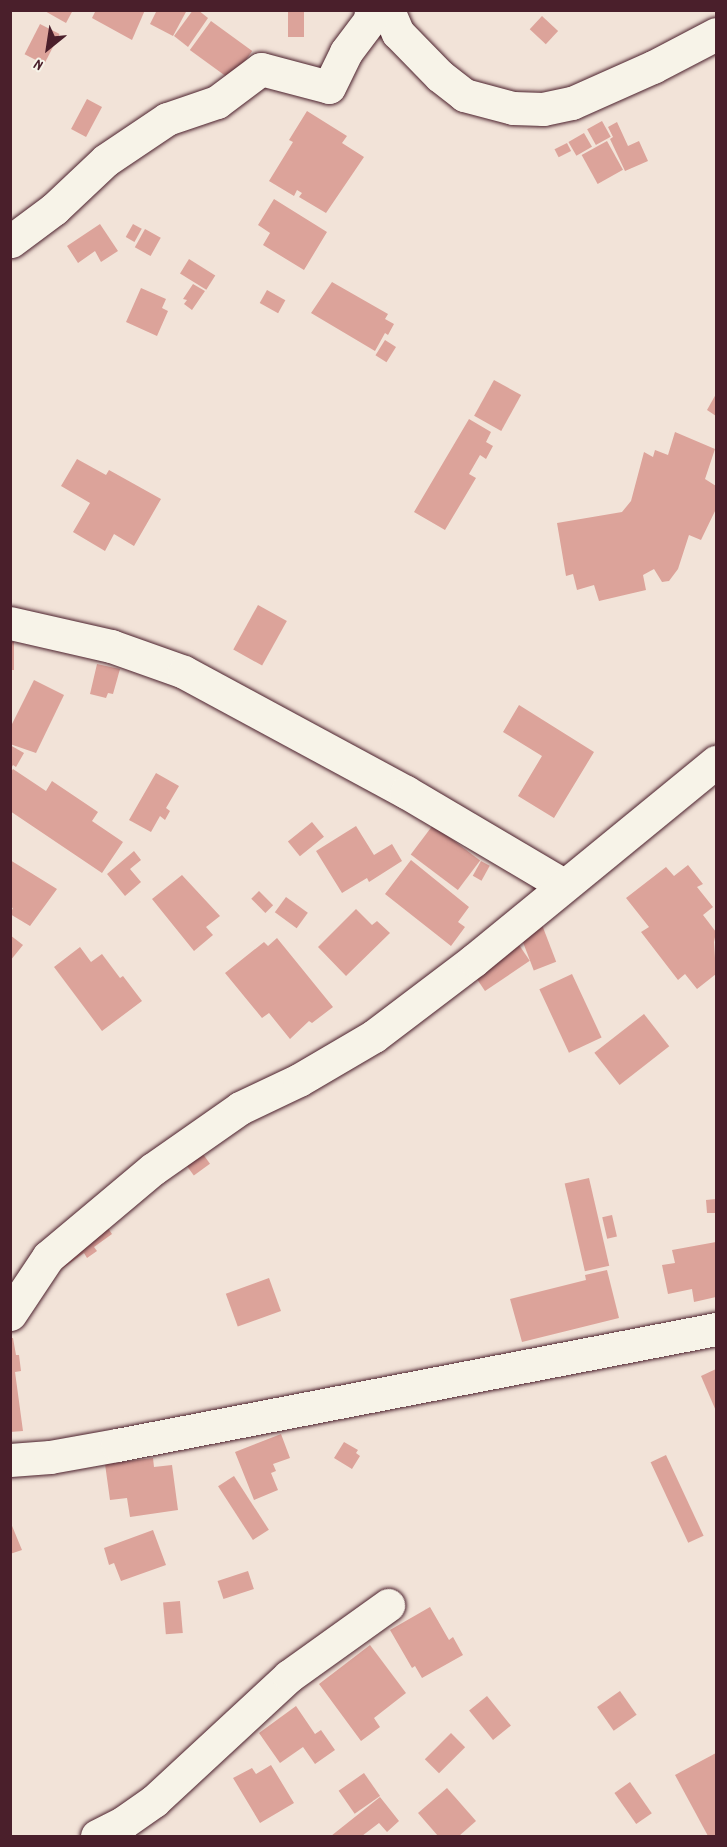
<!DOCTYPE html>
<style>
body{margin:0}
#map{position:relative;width:727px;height:1847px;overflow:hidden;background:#f2e3d8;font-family:Dekko,sans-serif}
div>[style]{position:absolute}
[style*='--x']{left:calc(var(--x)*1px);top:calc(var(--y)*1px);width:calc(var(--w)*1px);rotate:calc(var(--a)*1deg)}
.building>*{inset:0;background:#dca39a;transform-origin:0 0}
.roads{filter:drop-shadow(0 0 2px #4a1f2b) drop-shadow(0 0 2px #4a1f2b)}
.street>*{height:33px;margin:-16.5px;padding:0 16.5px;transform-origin:16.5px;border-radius:16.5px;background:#f7f3e8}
span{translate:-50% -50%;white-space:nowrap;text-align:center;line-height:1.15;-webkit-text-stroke:5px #f7f3e8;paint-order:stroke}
.frame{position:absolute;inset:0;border:12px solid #4a1f2b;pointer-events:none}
.north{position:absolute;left:18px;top:18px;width:60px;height:60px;-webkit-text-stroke:4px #f7f3e8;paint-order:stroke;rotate:210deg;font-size:16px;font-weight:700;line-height:24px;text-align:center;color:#4a1f2b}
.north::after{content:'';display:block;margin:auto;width:21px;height:27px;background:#4a1f2b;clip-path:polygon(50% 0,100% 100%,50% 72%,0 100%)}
</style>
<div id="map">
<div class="building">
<i style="clip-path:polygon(43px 10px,73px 10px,66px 23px)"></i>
<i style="clip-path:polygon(96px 10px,145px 10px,132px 40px,92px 18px)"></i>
<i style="clip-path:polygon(157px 10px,187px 10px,173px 36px,150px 24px)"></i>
<i style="clip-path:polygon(193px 10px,198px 10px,208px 18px,188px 47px,174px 36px)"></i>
<i style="left:288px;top:10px;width:16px;height:27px"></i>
<i style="left:542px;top:16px;width:22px;height:18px;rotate:43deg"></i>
<i style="left:211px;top:21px;width:51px;height:36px;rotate:36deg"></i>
<i style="left:40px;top:24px;width:22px;height:34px;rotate:27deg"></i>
<i style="left:87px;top:99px;width:17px;height:34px;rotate:28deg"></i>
<i style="clip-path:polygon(307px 111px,347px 136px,342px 143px,364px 157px,326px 213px,299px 197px,302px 193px,297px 190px,294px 196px,269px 181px,293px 142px,289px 140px)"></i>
<i style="left:602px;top:121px;width:18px;height:17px;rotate:61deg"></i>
<i style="clip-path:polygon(617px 122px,628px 146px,639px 141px,648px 161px,625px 171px,610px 139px,613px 137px,608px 127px)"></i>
<i style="left:584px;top:133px;width:16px;height:18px;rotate:60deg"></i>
<i style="left:607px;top:141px;width:33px;height:29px;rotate:61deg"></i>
<i style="left:567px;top:143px;width:9px;height:14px;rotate:63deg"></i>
<i style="clip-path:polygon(274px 199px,327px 232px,304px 270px,263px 245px,270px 233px,258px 225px)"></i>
<i style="clip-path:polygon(100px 224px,118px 251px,101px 262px,95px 251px,78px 263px,67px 246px)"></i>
<i style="left:133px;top:224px;width:10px;height:15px;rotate:29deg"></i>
<i style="left:145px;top:229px;width:18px;height:21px;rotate:29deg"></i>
<i style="left:189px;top:259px;width:31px;height:17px;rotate:32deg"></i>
<i style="clip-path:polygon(332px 282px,388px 314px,385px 319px,394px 324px,388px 335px,385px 333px,375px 351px,311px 313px)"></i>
<i style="clip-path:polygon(193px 284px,205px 291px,192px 310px,184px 304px,187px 300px,183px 299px)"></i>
<i style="clip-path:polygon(141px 288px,166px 299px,162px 308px,168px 311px,157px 336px,126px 322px)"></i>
<i style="left:267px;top:290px;width:21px;height:15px;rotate:29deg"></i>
<i style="left:385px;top:340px;width:13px;height:18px;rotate:32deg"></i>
<i style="left:494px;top:380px;width:31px;height:41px;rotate:29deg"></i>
<i style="clip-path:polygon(716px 394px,716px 416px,707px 410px)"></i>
<i style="clip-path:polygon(469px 419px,491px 432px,486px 442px,493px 446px,486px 459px,480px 455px,469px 474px,476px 478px,445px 530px,414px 512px)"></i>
<i style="clip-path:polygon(675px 432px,715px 449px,705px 479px,716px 486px,716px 509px,701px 540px,689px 535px,678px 569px,669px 581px,662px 582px,654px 569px,643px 575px,646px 590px,599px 601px,594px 585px,577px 590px,573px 574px,566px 576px,557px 523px,622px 512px,631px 501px,644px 452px,653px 457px,655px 450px,668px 455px)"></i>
<i style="clip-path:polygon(77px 459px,106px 475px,109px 470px,161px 499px,134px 546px,114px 534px,105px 551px,73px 532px,90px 503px,61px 486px)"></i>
<i style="left:258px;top:605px;width:33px;height:51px;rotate:29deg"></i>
<i style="left:10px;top:642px;width:4px;height:28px"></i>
<i style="clip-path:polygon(97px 664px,120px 669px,113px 694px,108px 693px,106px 698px,90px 694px)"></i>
<i style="clip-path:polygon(34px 680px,64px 695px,36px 753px,10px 744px,10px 728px)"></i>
<i style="clip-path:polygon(519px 705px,594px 752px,554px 818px,518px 796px,542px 756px,503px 732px)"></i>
<i style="clip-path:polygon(10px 745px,24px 753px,16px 767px,13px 765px,10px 770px)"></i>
<i style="clip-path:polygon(13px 769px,46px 791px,52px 781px,98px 812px,92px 821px,123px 842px,102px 873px,10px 811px,10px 773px)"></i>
<i style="clip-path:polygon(156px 773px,179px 786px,166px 808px,170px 811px,165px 820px,160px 816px,151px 832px,129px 820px)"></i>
<i style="left:312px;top:822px;width:19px;height:31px;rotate:51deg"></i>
<i style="left:433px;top:825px;width:59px;height:37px;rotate:37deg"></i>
<i style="clip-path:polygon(356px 826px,374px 855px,392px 844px,402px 861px,369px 882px,367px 878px,342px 893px,316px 851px)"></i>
<i style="clip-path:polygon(134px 851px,141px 860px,130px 869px,141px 882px,125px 896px,107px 874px)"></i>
<i style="clip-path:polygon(10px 860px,57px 889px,30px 926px,10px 914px,13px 908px,10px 907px)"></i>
<i style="clip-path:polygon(411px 860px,469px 907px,458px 922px,465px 927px,451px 946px,385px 894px)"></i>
<i style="left:481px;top:861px;width:10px;height:17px;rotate:29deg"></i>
<i style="clip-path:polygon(688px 865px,703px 884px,697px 887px,713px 907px,703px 915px,716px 932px,714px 942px,716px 974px,697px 989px,685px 974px,678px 980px,641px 932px,649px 927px,626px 898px,666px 867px,674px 876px)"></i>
<i style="clip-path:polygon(182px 875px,220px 916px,206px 927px,213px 935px,194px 951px,152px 899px)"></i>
<i style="left:259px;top:891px;width:20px;height:11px;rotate:45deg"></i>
<i style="left:286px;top:897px;width:27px;height:19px;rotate:36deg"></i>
<i style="clip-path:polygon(356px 909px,372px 925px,377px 921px,390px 933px,346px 976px,318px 947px)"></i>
<i style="left:539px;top:917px;width:48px;height:24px;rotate:69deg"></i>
<i style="clip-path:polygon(10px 935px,23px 945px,10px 961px)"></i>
<i style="left:513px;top:936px;width:30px;height:54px;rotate:56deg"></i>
<i style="clip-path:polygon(277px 938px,333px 1007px,312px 1023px,309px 1021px,290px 1039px,269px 1013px,262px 1018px,225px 973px,264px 942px,268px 946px)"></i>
<i style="clip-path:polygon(80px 947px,91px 962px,102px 954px,120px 978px,123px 976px,142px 1001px,102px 1031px,54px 967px)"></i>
<i style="left:572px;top:974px;width:70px;height:36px;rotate:65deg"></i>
<i style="left:644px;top:1014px;width:41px;height:63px;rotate:52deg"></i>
<i style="left:200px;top:1150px;width:17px;height:20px;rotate:54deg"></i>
<i style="left:589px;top:1178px;width:90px;height:25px;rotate:77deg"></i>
<i style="clip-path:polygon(716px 1199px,716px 1213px,707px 1213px,706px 1200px)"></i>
<i style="left:612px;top:1215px;width:22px;height:10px;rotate:77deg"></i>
<i style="clip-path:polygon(104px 1222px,112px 1234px,94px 1247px,97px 1251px,87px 1258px,84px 1253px,63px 1268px,55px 1257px)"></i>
<i style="clip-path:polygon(716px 1242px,716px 1297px,694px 1302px,692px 1289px,668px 1294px,662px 1265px,675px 1263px,672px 1250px)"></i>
<i style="clip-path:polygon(607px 1270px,619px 1318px,522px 1342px,510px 1299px,586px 1280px,585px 1275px)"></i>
<i style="left:269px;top:1278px;width:35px;height:46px;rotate:70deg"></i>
<i style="clip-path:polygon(10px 1338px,13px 1338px,16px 1355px,19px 1355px,21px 1371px,15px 1372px,23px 1431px,10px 1432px)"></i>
<i style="clip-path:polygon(716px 1369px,716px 1411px,701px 1376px)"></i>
<i style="clip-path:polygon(281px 1434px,290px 1458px,273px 1464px,276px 1471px,271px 1473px,278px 1490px,254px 1500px,235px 1452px)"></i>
<i style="clip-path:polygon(344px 1442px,358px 1450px,356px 1453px,360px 1456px,352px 1469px,334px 1458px)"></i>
<i style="left:666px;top:1455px;width:89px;height:17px;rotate:65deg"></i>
<i style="clip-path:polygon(153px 1458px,154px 1467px,172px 1465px,178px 1510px,130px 1517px,127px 1498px,110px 1500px,105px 1464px)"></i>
<i style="left:234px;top:1476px;width:64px;height:19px;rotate:57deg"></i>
<i style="clip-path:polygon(10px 1521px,22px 1550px,10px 1554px)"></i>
<i style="clip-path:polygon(153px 1530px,166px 1565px,121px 1581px,114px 1563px,109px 1565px,104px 1548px)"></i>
<i style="left:248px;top:1571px;width:19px;height:32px;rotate:72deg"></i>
<i style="left:180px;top:1601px;width:32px;height:17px;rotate:85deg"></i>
<i style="clip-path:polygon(430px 1607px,449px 1640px,453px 1637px,463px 1655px,422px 1678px,415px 1666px,412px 1668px,390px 1630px)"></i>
<i style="clip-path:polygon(370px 1645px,406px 1693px,374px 1718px,380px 1727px,361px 1741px,319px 1684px)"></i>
<i style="left:620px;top:1691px;width:29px;height:28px;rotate:55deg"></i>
<i style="left:487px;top:1696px;width:38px;height:23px;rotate:51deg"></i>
<i style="clip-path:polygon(296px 1706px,315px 1734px,321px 1730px,335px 1750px,315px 1764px,303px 1747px,280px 1763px,259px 1733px)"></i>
<i style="left:451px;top:1733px;width:20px;height:37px;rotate:45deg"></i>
<i style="clip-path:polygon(716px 1753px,716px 1836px,708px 1836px,675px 1775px)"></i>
<i style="clip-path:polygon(271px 1765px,294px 1803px,260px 1823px,233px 1778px,252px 1768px,256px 1774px)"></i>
<i style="left:364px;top:1773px;width:28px;height:31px;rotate:55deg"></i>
<i style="left:630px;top:1782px;width:38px;height:19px;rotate:55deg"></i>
<i style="clip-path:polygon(447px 1788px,476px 1821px,459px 1836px,438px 1836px,418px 1813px)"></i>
<i style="clip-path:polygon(380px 1797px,399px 1821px,387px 1832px,379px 1823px,362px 1836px,331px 1836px)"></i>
</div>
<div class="roads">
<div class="street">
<i style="--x:388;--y:10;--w:25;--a:67"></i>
<i style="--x:398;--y:33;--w:60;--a:45.7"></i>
<i style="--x:440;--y:76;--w:31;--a:38"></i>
<i style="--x:464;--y:95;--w:51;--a:14.9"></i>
<i style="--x:513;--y:108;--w:30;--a:2"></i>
<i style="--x:543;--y:109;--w:30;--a:-12"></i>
<i style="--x:572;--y:103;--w:89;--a:-24"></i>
<i style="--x:653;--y:67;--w:71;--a:-27.6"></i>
<i style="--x:11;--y:241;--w:54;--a:-36.7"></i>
<i style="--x:54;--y:209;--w:71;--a:-43.3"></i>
<i style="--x:106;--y:160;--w:73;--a:-33.9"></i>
<i style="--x:167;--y:119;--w:53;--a:-18.8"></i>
<i style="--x:217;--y:102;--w:55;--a:-36.9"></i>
<i style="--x:261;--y:69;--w:70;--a:14.8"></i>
<i style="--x:329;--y:87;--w:39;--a:-64"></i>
<i style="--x:346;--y:52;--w:40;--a:-53"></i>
<i style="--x:370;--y:20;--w:10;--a:-84"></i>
<i style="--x:10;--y:623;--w:104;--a:12.8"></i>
<i style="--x:111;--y:646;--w:77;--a:19.6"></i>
<i style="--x:184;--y:672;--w:252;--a:28.4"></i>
<i style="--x:406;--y:792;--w:182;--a:30.6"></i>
<i style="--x:10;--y:1314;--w:69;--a:-56.3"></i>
<i style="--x:48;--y:1257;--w:137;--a:-40"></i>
<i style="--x:153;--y:1169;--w:106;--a:-35"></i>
<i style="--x:240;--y:1108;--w:65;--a:-25.4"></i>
<i style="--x:299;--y:1080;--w:87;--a:-30.4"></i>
<i style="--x:374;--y:1036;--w:126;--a:-37.2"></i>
<i style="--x:474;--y:960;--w:313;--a:-39.3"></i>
<i style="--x:10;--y:1460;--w:40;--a:-4.3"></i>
<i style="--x:50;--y:1457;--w:68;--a:-10.2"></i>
<i style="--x:117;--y:1445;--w:610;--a:-10.96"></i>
<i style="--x:97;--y:1836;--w:30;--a:-27"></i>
<i style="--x:124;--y:1822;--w:37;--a:-35"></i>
<i style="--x:154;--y:1801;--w:184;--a:-42.8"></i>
<i style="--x:289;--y:1676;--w:122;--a:-35.6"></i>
</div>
</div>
<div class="frame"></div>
<div class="north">N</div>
</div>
